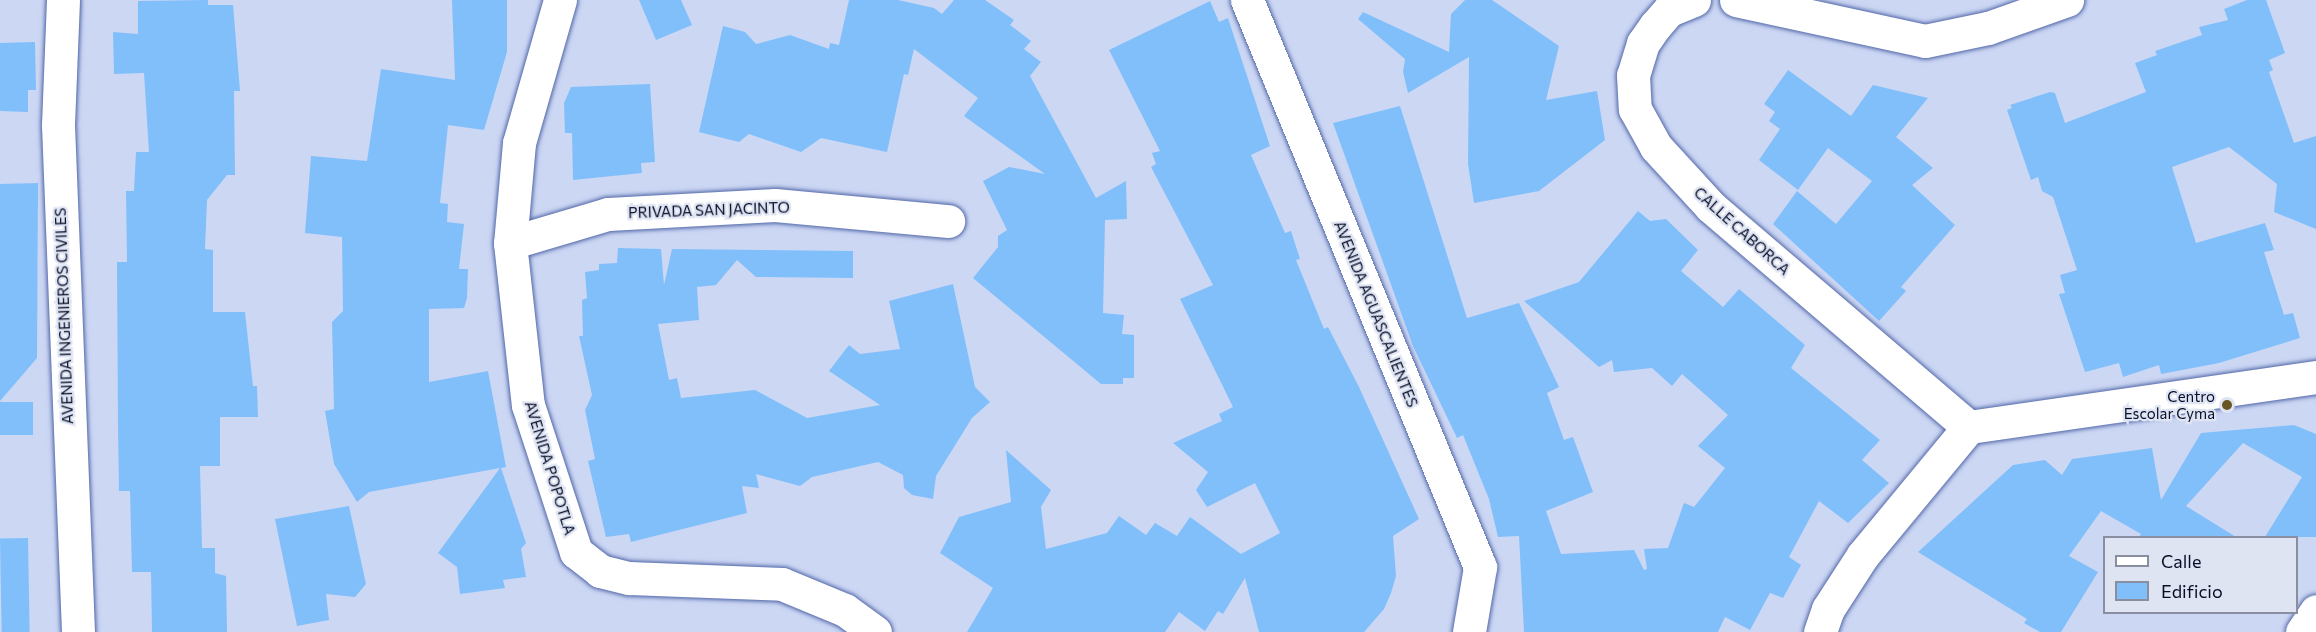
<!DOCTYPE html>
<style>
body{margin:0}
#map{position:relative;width:2316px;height:632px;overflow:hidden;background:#ccd7f4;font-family:Commissioner,sans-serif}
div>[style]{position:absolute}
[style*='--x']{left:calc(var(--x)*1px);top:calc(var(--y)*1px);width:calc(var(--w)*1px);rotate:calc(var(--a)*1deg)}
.building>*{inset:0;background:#81bffb;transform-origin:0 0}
.roads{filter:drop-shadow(0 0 2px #5167a8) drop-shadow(0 0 2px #5167a8)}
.minor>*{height:33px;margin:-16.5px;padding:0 16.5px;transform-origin:16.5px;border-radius:16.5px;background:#fff}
.dots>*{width:16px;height:16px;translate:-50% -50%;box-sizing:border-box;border:3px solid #dfe4f3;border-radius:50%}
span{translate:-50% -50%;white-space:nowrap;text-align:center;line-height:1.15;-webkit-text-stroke:4.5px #dfe4f3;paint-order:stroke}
.street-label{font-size:15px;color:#070e27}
.poi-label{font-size:15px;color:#070e27}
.right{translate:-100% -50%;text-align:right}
.legend{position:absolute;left:2103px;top:536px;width:195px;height:78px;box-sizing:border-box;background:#dfe4f3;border:2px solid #898ea1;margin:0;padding:8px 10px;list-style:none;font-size:18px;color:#070e27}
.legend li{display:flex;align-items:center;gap:12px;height:30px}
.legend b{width:30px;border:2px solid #898ea1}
</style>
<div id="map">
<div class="building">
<i style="clip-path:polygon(208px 0,208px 5px,233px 5px,240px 91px,234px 91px,235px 175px,227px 175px,207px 200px,205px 249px,213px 250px,213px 312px,245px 312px,253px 386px,257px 386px,258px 417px,220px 417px,220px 466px,200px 466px,202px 548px,215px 548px,215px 573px,226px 576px,227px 632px,152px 632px,151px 572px,132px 572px,130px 491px,119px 491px,118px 427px,117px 262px,127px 262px,126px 191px,134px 191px,136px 152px,149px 152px,144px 73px,114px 74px,113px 32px,138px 34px,138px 1px)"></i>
<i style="clip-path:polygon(452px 0,507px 0,507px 52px,484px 130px,448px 125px,440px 203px,448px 204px,447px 222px,464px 224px,459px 269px,468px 269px,467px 298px,464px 308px,429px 309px,429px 382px,488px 371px,506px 467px,501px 468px,526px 543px,521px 549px,526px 577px,503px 580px,505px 588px,460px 594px,457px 567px,438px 553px,500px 468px,369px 492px,357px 502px,334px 464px,325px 411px,334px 409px,332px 322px,343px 311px,342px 237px,305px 233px,311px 156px,367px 161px,381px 69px,455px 80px)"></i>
<i style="clip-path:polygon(639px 0,681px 0,692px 25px,656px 40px)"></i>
<i style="clip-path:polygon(849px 0,898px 0,934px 8px,942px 14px,954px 0,985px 0,1014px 20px,1010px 25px,1031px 41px,1024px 49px,1041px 62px,1030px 76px,1096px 198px,1126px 181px,1127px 219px,1105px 220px,1103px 313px,1124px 315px,1122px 334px,1134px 335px,1134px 378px,1123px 378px,1123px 384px,1101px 384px,973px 278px,998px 247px,998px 236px,1007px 230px,983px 181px,1009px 167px,1045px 174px,964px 116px,978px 98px,914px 49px,908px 75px,904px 74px,887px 152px,821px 138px,801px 152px,749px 134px,739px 142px,699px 132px,723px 26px,745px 32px,756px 44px,790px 35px,829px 49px,830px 43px,839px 45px)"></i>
<i style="clip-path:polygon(1465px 0,1492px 0,1559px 46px,1546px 100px,1597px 91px,1605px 140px,1539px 191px,1474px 203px,1468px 164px,1469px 57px,1408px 93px,1403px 72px,1405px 59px,1358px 19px,1363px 12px,1449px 52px,1451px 14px)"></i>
<i style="clip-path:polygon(2247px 0,2266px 0,2285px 53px,2269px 60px,2273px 70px,2269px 72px,2294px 143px,2316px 136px,2316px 229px,2274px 212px,2277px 184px,2229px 147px,2172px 167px,2196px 243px,2265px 223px,2274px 250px,2264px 252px,2284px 315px,2293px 313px,2300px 338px,2219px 363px,2161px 374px,2159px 365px,2123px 377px,2119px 363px,2085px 372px,2059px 294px,2065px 293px,2060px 275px,2077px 270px,2053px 197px,2042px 191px,2038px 177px,2031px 180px,2007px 110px,2012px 108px,2010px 105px,2050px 92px,2055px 93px,2065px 123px,2146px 92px,2135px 63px,2157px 55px,2155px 51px,2202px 35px,2199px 27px,2228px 20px,2224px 9px)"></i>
<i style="clip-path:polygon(1210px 1px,1219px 22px,1228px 18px,1270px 146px,1251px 155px,1285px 233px,1291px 231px,1300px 259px,1296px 260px,1324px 329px,1328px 327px,1359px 387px,1419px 519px,1393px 536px,1396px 576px,1391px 593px,1384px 609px,1364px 632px,1259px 632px,1245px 578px,1223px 614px,1218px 611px,1205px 631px,1179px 612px,1165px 632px,967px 632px,993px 588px,940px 553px,959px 517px,1011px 502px,1006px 450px,1051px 490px,1041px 507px,1046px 549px,1107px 533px,1119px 516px,1146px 535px,1155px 523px,1177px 536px,1190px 517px,1241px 554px,1280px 533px,1255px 483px,1207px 507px,1196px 490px,1208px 472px,1173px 443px,1222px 421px,1219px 414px,1233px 407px,1180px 299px,1213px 285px,1151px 167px,1156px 164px,1152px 153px,1160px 151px,1109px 50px)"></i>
<i style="clip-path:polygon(35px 42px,36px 90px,28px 90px,28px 112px,0 111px,0 43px)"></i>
<i style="clip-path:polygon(1788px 70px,1851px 116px,1873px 85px,1928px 98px,1896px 137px,1933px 168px,1912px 185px,1955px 225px,1901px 287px,1906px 291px,1879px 321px,1773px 224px,1797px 191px,1836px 224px,1872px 181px,1828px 148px,1798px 190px,1759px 160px,1780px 129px,1769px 121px,1775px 112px,1764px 104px)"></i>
<i style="clip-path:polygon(650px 84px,655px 162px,641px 163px,642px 173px,573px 180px,572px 133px,565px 133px,564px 103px,571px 87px)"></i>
<i style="clip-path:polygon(1400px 106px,1467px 318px,1519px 303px,1559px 387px,1547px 393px,1564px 440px,1573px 437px,1593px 492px,1546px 511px,1561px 554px,1634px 550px,1644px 570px,1647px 569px,1644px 549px,1668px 548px,1684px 503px,1694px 507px,1725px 468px,1698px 446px,1728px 415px,1682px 374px,1672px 386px,1652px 368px,1614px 372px,1612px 360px,1599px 367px,1524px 301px,1579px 282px,1638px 211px,1650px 221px,1666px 219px,1698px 250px,1681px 271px,1723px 307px,1739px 289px,1805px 345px,1791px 368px,1880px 440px,1862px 460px,1889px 483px,1848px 523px,1819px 501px,1789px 557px,1801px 565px,1783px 598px,1770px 593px,1750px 630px,1725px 617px,1718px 632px,1524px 632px,1519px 536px,1498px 537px,1489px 499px,1463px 435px,1457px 438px,1413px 346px,1333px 123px)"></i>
<i style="clip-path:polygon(38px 183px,37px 358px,0 401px,0 184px)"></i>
<i style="clip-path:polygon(618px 248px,661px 249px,664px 285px,672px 249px,853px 251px,853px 278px,756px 277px,737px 260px,716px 285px,697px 287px,699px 320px,658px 324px,669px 380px,677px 378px,681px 398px,755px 390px,807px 418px,880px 405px,829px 371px,849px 345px,860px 354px,900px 349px,889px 301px,953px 284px,975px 387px,990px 402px,972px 418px,936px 476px,933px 499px,912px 495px,904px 488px,903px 475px,878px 462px,812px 477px,800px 486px,756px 474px,759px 488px,742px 486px,747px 513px,631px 542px,629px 534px,606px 537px,588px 461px,595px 459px,585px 410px,592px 395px,579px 336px,583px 336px,582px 300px,587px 298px,585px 272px,599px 270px,599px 264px,617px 263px)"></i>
<i style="left:33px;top:402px;width:33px;height:33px;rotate:90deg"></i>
<i style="clip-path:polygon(2294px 425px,2316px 434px,2316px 537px,2265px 537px,2302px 477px,2243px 443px,2186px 506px,2236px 537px,2139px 537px,2141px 534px,2101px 511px,2069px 556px,2098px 572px,2061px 632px,2040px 632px,2024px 623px,2027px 619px,1918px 552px,2013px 465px,2045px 460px,2062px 475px,2072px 459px,2152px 448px,2161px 500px,2201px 433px)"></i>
<i style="clip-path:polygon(349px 506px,366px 584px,355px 597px,326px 594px,329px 620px,297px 626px,275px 519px)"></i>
<i style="left:28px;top:538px;width:94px;height:28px;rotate:89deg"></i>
</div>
<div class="roads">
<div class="minor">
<i style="--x:63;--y:0;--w:125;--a:92.3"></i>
<i style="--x:58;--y:125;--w:507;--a:87.74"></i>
<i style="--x:560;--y:0;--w:149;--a:106"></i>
<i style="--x:519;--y:143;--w:100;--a:95.1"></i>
<i style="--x:510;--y:243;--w:163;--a:83.7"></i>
<i style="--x:528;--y:405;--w:155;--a:71.9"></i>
<i style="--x:576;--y:552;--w:31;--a:38"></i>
<i style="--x:600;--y:571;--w:30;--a:14"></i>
<i style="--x:629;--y:578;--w:153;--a:2.2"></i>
<i style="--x:782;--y:584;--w:68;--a:22.4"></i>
<i style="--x:845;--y:610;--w:37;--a:36"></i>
<i style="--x:1247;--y:0;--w:613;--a:67.66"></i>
<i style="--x:1480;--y:567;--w:66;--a:99.6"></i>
<i style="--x:1694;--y:0;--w:27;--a:158"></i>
<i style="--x:1669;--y:10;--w:21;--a:131"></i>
<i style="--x:1655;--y:26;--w:21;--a:125"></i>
<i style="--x:1643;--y:43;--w:34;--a:107"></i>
<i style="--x:1633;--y:75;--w:34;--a:87"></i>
<i style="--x:1635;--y:109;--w:43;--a:61.1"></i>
<i style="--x:1656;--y:147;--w:81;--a:47.5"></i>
<i style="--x:1711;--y:207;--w:339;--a:40.5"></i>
<i style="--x:1736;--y:0;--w:193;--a:12.2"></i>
<i style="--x:1925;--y:41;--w:64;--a:-11.7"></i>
<i style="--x:1988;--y:28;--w:84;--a:-19.5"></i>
<i style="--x:510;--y:243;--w:102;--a:-16.5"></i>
<i style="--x:608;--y:214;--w:167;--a:-3.1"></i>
<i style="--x:775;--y:205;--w:174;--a:5.3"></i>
<i style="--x:1969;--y:427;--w:351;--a:-8.2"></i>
<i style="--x:1820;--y:632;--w:24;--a:-71"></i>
<i style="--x:1828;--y:609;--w:64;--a:-57.1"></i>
<i style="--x:1863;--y:555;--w:166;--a:-50.4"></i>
<i style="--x:2302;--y:632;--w:25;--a:-56"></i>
</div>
</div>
<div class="dots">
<i style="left:2227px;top:405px;background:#695625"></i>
</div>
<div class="street-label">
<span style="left:709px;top:210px;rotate:-2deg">PRIVADA SAN JACINTO</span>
<span style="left:1742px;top:231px;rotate:42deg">CALLE CABORCA</span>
<span style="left:1376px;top:314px;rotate:68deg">AVENIDA AGUASCALIENTES</span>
<span style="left:64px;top:316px;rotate:-92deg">AVENIDA INGENIEROS CIVILES</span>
<span style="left:550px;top:468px;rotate:73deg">AVENIDA POPOTLA</span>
</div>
<div class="poi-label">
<span class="right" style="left:2215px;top:405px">Centro<br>Escolar Cyma</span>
</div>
<ul class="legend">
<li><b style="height:8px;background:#fff"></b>Calle</li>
<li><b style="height:16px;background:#81bffb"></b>Edificio</li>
</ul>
</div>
